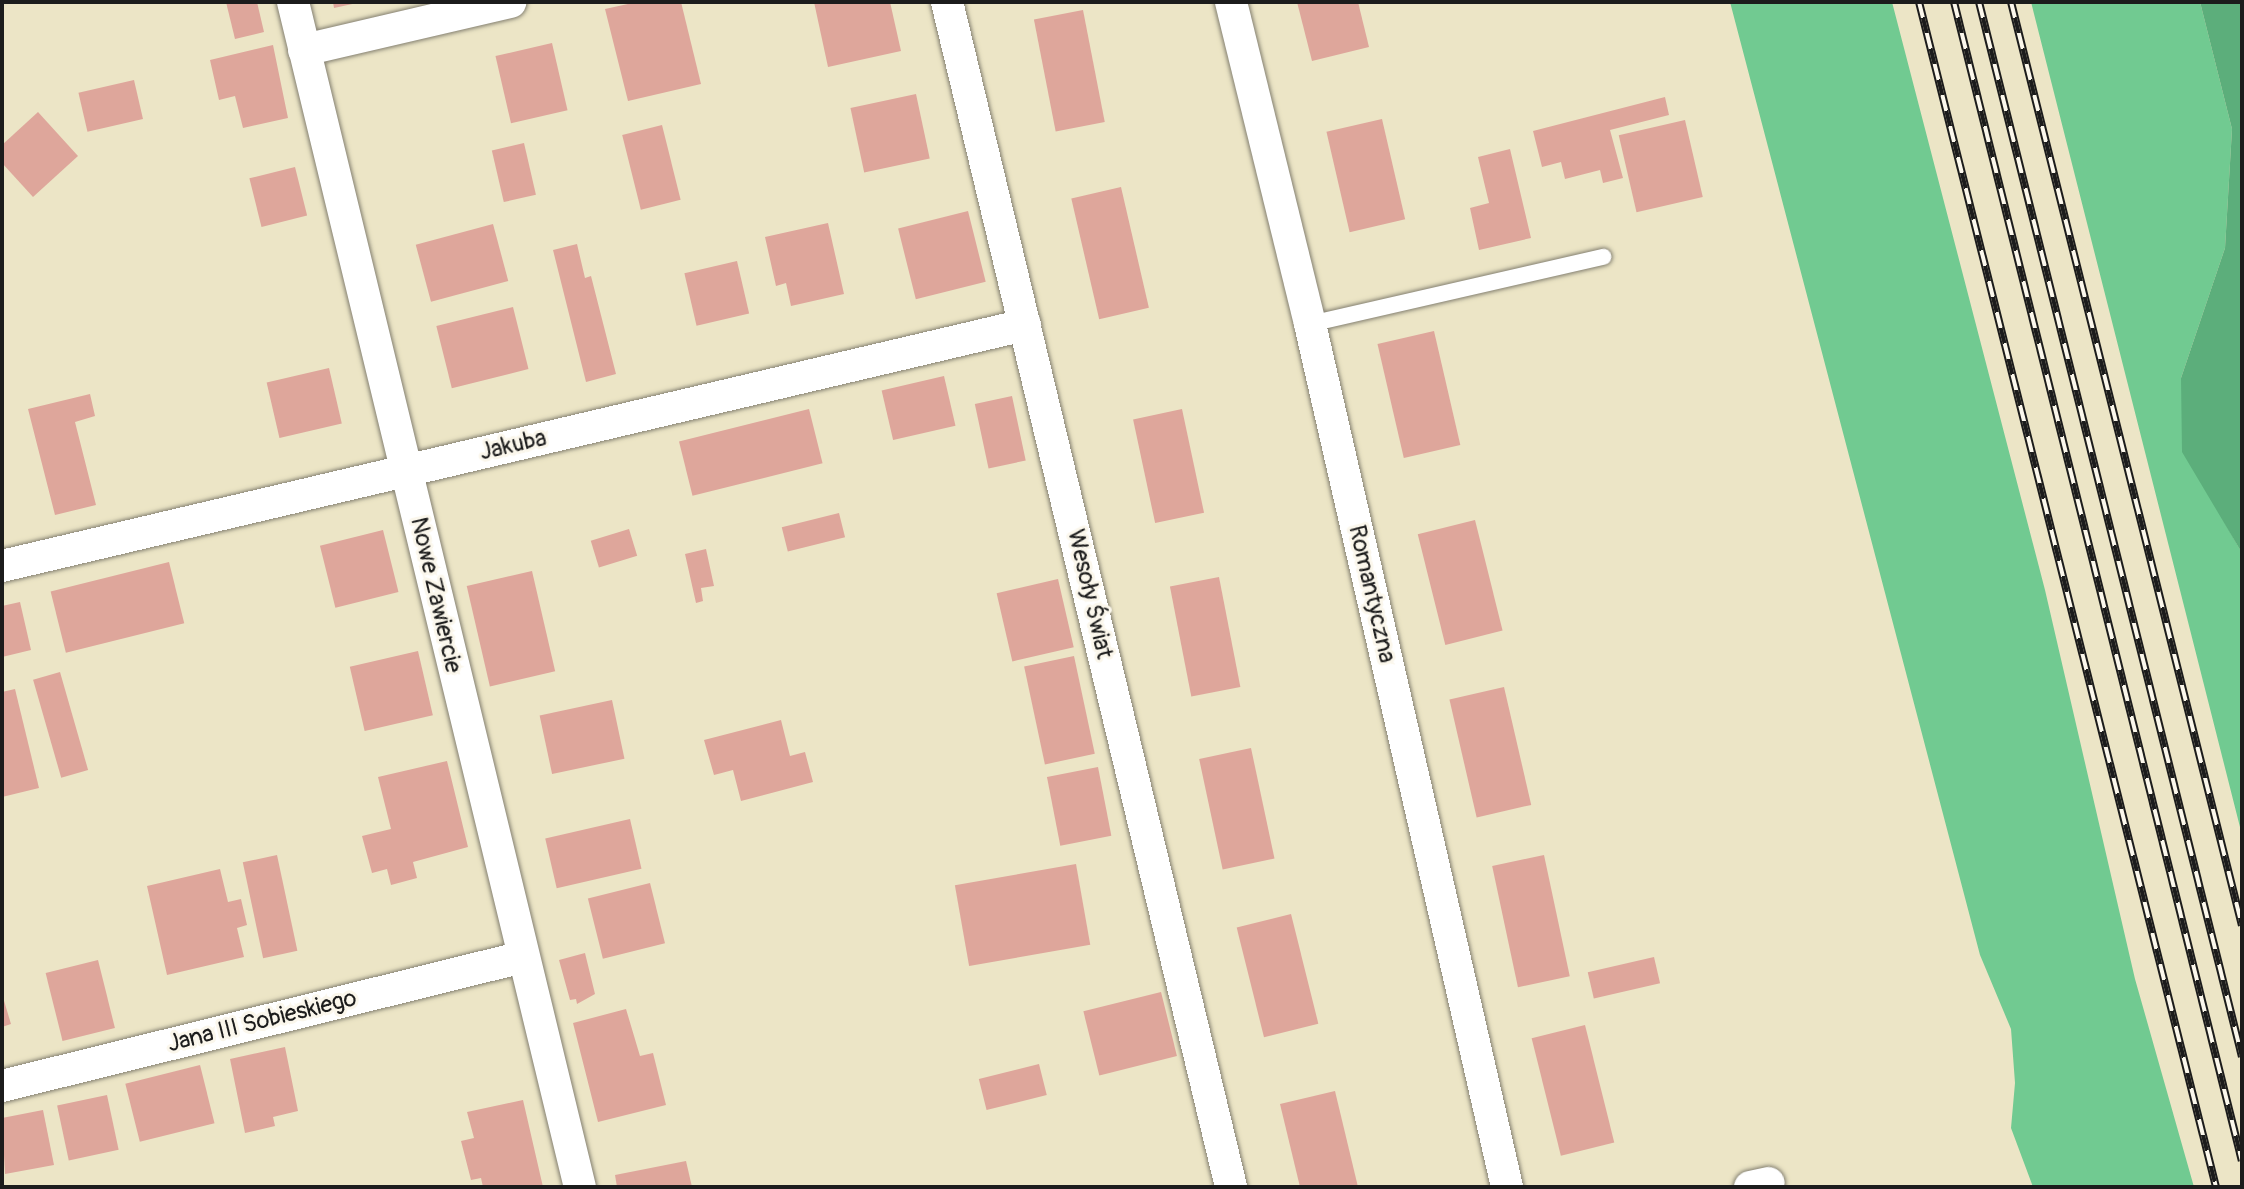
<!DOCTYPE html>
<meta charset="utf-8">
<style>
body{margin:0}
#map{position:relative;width:2244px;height:1189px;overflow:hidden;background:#ece5c6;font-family:Pangolin,sans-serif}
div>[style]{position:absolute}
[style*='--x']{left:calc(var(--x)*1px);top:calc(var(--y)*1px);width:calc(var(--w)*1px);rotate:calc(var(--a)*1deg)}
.green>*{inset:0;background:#71ca91}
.forest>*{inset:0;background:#5cae7b}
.building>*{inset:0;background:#dea69b;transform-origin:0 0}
.roads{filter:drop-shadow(0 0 2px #848071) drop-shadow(0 0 2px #848071)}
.service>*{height:16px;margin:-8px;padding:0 8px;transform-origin:8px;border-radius:8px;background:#fff}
.minor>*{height:32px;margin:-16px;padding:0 16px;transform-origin:16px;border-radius:16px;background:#fff}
.rail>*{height:8px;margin-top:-4px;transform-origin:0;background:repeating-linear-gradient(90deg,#fbf7ec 0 16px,#1c1c1c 0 32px);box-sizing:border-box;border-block:2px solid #1c1c1c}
span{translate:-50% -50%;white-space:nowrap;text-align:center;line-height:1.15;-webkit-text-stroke:6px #fbf7ec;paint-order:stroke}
.street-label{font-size:24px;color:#1c1c1c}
.frame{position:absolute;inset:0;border:4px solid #1c1c1c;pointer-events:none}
</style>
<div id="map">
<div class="green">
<i style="clip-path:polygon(1730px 2px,1892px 2px,2045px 590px,2135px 979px,2194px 1187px,2033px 1187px,2011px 1128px,2015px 1083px,2011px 1029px,1980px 955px)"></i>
<i style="clip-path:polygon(2031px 2px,2200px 2px,2232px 129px,2225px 248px,2181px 378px,2222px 518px,2242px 553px,2242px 835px)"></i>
</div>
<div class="forest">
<i style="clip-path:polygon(2200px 2px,2242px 2px,2242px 553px,2182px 452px,2181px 378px,2225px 248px,2232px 129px)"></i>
</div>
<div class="building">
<i style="clip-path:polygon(226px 2px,257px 2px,264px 32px,235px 39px)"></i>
<i style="clip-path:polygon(333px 2px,357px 2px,357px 3px,334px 8px)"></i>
<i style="clip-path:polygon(637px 2px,681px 2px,701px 84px,628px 101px,605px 9px)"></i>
<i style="clip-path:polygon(814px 2px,890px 2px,901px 51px,828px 67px)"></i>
<i style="clip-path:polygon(1297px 2px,1358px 2px,1369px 47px,1312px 61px)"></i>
<i style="left:1083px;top:10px;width:114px;height:50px;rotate:79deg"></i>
<i style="left:552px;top:43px;width:69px;height:58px;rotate:77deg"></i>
<i style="clip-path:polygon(273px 45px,288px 118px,243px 128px,235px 96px,219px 100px,210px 60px)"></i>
<i style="left:134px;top:80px;width:40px;height:57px;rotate:77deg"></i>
<i style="left:916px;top:94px;width:66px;height:67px;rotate:78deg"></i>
<i style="clip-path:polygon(1665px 97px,1669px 115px,1610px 130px,1623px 178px,1603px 183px,1600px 170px,1565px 179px,1561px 162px,1542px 167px,1533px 131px)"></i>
<i style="clip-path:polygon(38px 112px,78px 156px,33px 197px,2px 163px,2px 145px)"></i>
<i style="left:1382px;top:119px;width:103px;height:57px;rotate:77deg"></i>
<i style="left:1685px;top:120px;width:79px;height:68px;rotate:77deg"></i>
<i style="left:662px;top:125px;width:77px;height:41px;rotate:76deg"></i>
<i style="left:524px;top:143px;width:53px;height:33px;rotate:77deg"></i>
<i style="clip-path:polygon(1510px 149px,1531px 238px,1479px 250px,1470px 208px,1489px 203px,1478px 157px)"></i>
<i style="left:295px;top:167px;width:50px;height:47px;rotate:76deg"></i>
<i style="left:1121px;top:187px;width:124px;height:51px;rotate:77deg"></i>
<i style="left:968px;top:211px;width:73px;height:72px;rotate:76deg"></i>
<i style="clip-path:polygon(828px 223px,844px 294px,791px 306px,786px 283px,776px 286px,765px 237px)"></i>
<i style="left:493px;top:224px;width:59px;height:80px;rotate:75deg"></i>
<i style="clip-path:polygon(577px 244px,585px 278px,591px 276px,616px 374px,586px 382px,553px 250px)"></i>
<i style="left:737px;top:261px;width:54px;height:54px;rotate:77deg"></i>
<i style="left:513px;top:307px;width:64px;height:79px;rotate:76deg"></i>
<i style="left:1434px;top:331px;width:117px;height:58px;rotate:77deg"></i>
<i style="left:329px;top:368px;width:57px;height:64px;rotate:77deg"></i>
<i style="left:944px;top:376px;width:51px;height:64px;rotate:77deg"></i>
<i style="clip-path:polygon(90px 394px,95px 416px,75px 422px,96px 505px,55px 515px,28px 409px)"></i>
<i style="left:1012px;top:396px;width:66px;height:38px;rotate:78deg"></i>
<i style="left:809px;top:409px;width:56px;height:134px;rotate:76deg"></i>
<i style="left:1182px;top:409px;width:106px;height:50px;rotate:78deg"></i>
<i style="left:839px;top:513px;width:25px;height:59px;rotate:76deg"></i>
<i style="left:1475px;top:520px;width:114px;height:59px;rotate:76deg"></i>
<i style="left:629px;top:529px;width:28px;height:40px;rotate:73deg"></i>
<i style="left:383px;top:530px;width:64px;height:65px;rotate:76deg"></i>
<i style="clip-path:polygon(706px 549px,714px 586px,701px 588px,703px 601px,696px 603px,685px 554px)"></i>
<i style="left:169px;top:562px;width:63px;height:122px;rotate:76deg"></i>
<i style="left:532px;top:571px;width:103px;height:67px;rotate:77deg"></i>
<i style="left:1219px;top:577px;width:112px;height:50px;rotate:79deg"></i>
<i style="left:1058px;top:579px;width:70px;height:63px;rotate:77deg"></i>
<i style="clip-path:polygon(20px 602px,31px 650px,2px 657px,2px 606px)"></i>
<i style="left:418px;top:651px;width:66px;height:70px;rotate:77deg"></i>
<i style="left:1074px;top:656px;width:100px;height:51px;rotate:78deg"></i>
<i style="left:60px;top:672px;width:102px;height:28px;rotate:74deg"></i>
<i style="left:1504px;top:687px;width:121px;height:56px;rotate:77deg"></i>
<i style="clip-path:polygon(15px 689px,39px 788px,2px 797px,2px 692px)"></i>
<i style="left:612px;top:700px;width:60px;height:74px;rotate:78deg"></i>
<i style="clip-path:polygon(781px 720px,790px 756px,805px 752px,813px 782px,741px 801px,733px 770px,714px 775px,704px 740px)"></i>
<i style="left:1251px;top:748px;width:113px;height:53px;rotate:78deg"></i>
<i style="clip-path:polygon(447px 761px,468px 847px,413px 862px,417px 878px,391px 885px,387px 869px,372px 873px,362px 836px,391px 829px,378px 777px)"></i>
<i style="left:1098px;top:767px;width:70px;height:52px;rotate:79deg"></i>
<i style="left:630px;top:819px;width:51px;height:87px;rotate:77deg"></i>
<i style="left:277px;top:855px;width:98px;height:35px;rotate:78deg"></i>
<i style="left:1544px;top:855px;width:124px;height:53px;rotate:78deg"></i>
<i style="left:1076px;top:864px;width:82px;height:123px;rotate:80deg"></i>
<i style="clip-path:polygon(220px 869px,228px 902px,241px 899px,247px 925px,237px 928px,244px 957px,167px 975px,147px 886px)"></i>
<i style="left:650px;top:883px;width:62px;height:64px;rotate:76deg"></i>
<i style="left:1291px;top:914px;width:113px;height:56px;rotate:76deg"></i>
<i style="clip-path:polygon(585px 953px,595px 994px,577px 1004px,576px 999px,570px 1000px,559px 960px)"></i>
<i style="left:1654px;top:957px;width:27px;height:68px;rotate:77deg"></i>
<i style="left:98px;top:960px;width:70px;height:54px;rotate:76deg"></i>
<i style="left:1161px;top:992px;width:66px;height:80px;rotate:76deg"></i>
<i style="clip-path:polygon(2px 994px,11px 1024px,2px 1027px)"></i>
<i style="clip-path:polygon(626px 1009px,640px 1056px,653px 1053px,666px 1105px,598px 1122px,573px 1023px)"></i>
<i style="left:1585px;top:1025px;width:121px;height:55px;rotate:76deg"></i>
<i style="clip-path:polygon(285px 1047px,298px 1111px,273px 1117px,275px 1126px,245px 1133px,230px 1059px)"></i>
<i style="left:1039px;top:1064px;width:32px;height:62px;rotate:76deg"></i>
<i style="left:200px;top:1065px;width:60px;height:77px;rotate:76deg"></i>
<i style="clip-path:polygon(1335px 1091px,1358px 1187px,1300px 1187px,1280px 1104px)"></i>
<i style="left:107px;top:1095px;width:56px;height:51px;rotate:78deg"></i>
<i style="clip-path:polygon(523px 1100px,543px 1187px,483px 1187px,481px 1178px,471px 1180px,461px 1141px,474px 1138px,467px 1112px)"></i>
<i style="clip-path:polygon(43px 1110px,54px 1165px,5px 1174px,2px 1118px)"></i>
<i style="clip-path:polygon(686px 1161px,692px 1187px,617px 1187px,615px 1175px)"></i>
</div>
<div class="roads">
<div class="service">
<i style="--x:1310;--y:324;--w:301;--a:-12.9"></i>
</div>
<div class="minor">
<i style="--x:293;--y:2;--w:1219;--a:76.39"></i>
<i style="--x:947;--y:2;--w:1219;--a:76.52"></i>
<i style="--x:1231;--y:2;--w:332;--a:76.2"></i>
<i style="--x:1310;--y:324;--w:885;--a:77.14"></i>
<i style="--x:304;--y:50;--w:212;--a:-13.1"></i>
<i style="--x:2;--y:566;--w:1051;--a:-13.26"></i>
<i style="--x:2;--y:1086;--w:537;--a:-13.91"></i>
<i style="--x:1750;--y:1187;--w:19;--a:-12"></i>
</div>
</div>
<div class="rail">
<i style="--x:1919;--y:2;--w:1222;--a:75.93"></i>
<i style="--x:1954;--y:2;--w:1194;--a:76.05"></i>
<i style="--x:1979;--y:2;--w:1087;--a:76"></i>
<i style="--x:2011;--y:2;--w:952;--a:75.96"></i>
</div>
<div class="street-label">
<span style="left:513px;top:445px;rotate:-13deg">Jakuba</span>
<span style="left:1090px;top:594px;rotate:77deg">Wesoły Świat</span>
<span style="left:1372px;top:594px;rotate:77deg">Romantyczna</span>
<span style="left:436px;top:595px;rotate:77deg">Nowe Zawiercie</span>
<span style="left:262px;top:1021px;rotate:-14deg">Jana III Sobieskiego</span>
</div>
<div class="frame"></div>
</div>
